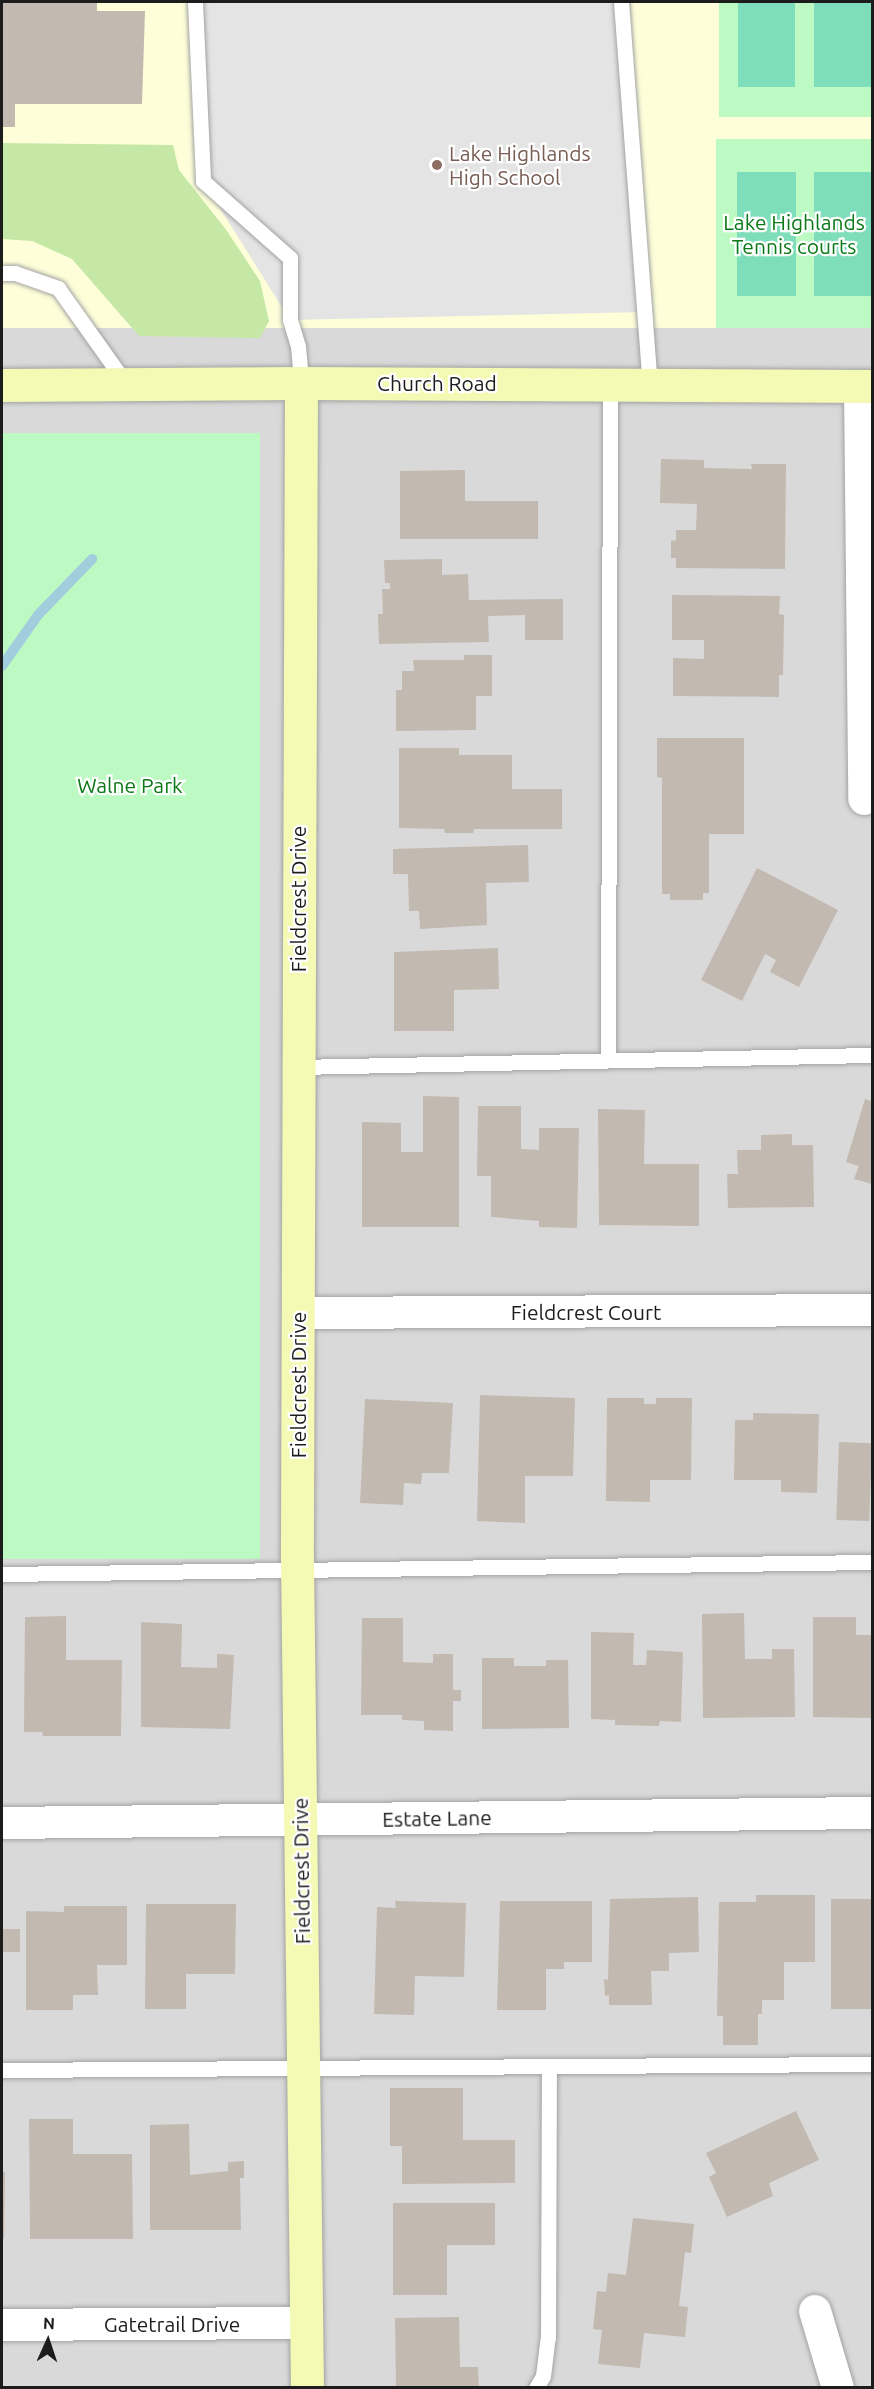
<!DOCTYPE html>
<style>
body{margin:0}
#map{position:relative;width:874px;height:2389px;overflow:hidden;background:#edeae1;font-family:Ubuntu,sans-serif}
div>[style]{position:absolute}
[style*='--x']{left:calc(var(--x)*1px);top:calc(var(--y)*1px);width:calc(var(--w)*1px);rotate:calc(var(--a)*1deg)}
.residential>*{inset:0;background:#dad9d9;transform-origin:0 0}
.education>*{inset:0;background:#feffd9;transform-origin:0 0}
.grass>*{inset:0;background:#c5e8a6}
.park>*{inset:0;background:#bdf9c3;transform-origin:0 0}
.pitch>*{inset:0;background:#7eddbb;transform-origin:0 0}
.parking>*{inset:0;background:#e4e4e4}
.stream>*{height:10px;margin:-5px;padding:0 5px;transform-origin:5px;border-radius:5px;background:#a1cddc}
.building>*{inset:0;background:#c2b9b1;transform-origin:0 0}
.roads{filter:drop-shadow(0 0 2px #a3a3a3) drop-shadow(0 0 2px #a3a3a3)}
.lane>*{height:15px;margin:-7.5px;padding:0 7.5px;transform-origin:7.5px;border-radius:7.5px;background:#fff}
.street>*{height:32px;margin:-16px;padding:0 16px;transform-origin:16px;border-radius:16px;background:#fff}
.secondary>*{height:33px;margin:-16.5px;padding:0 16.5px;transform-origin:16.5px;border-radius:16.5px;background:#f4f9b4}
.dots>*{width:16px;height:16px;translate:-50% -50%;box-sizing:border-box;border:3px solid #fff;border-radius:50%}
span{translate:-50% -50%;white-space:nowrap;text-align:center;line-height:1.15;-webkit-text-stroke:4.5px #fff;paint-order:stroke}
.education-label{font-size:21px;color:#785e54}
.left{translate:0 -50%;text-align:left}
.park-label{font-size:21px;color:#0b7917}
.street-label{font-size:21px;color:#1c1c1c}
.frame{position:absolute;inset:0;border:3px solid #1c1c1c;pointer-events:none}
.north{position:absolute;left:18px;top:2311px;width:60px;height:60px;-webkit-text-stroke:4px #fff;paint-order:stroke;rotate:3deg;font-size:16px;font-weight:700;line-height:24px;text-align:center;color:#1c1c1c}
.north::after{content:'';display:block;margin:auto;width:21px;height:27px;background:#1c1c1c;clip-path:polygon(50% 0,100% 100%,50% 72%,0 100%)}
</style>
<div id="map">
<div class="residential">
<i style="left:2px;top:2px;width:870px;height:2385px"></i>
</div>
<div class="education">
<i style="left:2px;top:2px;width:870px;height:326px"></i>
</div>
<div class="grass">
<i style="clip-path:polygon(2px 143px,173px 145px,179px 170px,227px 231px,260px 281px,269px 321px,260px 338px,139px 336px,72px 259px,32px 241px,2px 239px)"></i>
</div>
<div class="park">
<i style="left:719px;top:2px;width:153px;height:115px"></i>
<i style="left:716px;top:139px;width:156px;height:189px"></i>
<i style="left:260px;top:433px;width:1126px;height:258px;rotate:90deg"></i>
</div>
<div class="pitch">
<i style="left:738px;top:2px;width:57px;height:85px"></i>
<i style="left:814px;top:2px;width:58px;height:85px"></i>
<i style="left:737px;top:172px;width:59px;height:124px"></i>
<i style="left:814px;top:172px;width:58px;height:124px"></i>
</div>
<div class="parking">
<i style="clip-path:polygon(195px 2px,621px 2px,645px 312px,290px 320px,203px 181px)"></i>
</div>
<div class="stream">
<i style="--x:2;--y:666;--w:62;--a:-54.8"></i>
<i style="--x:38;--y:615;--w:78;--a:-46"></i>
</div>
<div class="building">
<i style="clip-path:polygon(2px 2px,97px 2px,97px 11px,145px 11px,142px 104px,15px 104px,15px 127px,2px 127px)"></i>
<i style="clip-path:polygon(661px 459px,704px 460px,704px 468px,752px 469px,751px 464px,786px 464px,785px 569px,676px 568px,676px 558px,671px 558px,671px 541px,676px 540px,676px 530px,696px 530px,697px 504px,660px 503px)"></i>
<i style="clip-path:polygon(465px 470px,465px 501px,538px 501px,538px 539px,400px 539px,400px 471px)"></i>
<i style="clip-path:polygon(442px 559px,442px 575px,468px 574px,469px 600px,563px 599px,563px 640px,525px 640px,525px 615px,488px 616px,489px 642px,379px 644px,378px 614px,383px 614px,382px 589px,390px 589px,390px 583px,385px 583px,384px 560px)"></i>
<i style="clip-path:polygon(672px 595px,780px 596px,779px 614px,784px 615px,783px 675px,779px 675px,779px 697px,673px 696px,673px 658px,704px 659px,704px 640px,672px 640px)"></i>
<i style="clip-path:polygon(464px 655px,492px 655px,492px 696px,476px 696px,476px 730px,396px 731px,396px 690px,402px 690px,402px 671px,414px 671px,413px 660px,464px 660px)"></i>
<i style="clip-path:polygon(657px 738px,744px 738px,744px 834px,709px 834px,709px 893px,703px 893px,703px 900px,670px 900px,670px 894px,662px 894px,662px 778px,657px 777px)"></i>
<i style="clip-path:polygon(399px 748px,459px 748px,459px 755px,512px 755px,512px 789px,562px 789px,562px 829px,474px 829px,473px 833px,445px 833px,444px 829px,399px 828px)"></i>
<i style="clip-path:polygon(528px 845px,529px 882px,486px 883px,487px 925px,420px 929px,419px 911px,409px 911px,408px 874px,393px 874px,393px 849px)"></i>
<i style="clip-path:polygon(757px 868px,838px 910px,799px 987px,770px 972px,776px 960px,765px 954px,742px 1001px,701px 980px)"></i>
<i style="clip-path:polygon(498px 948px,499px 989px,454px 990px,454px 1031px,394px 1031px,394px 952px)"></i>
<i style="clip-path:polygon(423px 1096px,459px 1097px,459px 1227px,362px 1227px,362px 1122px,401px 1123px,401px 1152px,423px 1152px)"></i>
<i style="clip-path:polygon(865px 1099px,872px 1101px,872px 1184px,854px 1179px,859px 1166px,846px 1162px)"></i>
<i style="clip-path:polygon(478px 1106px,521px 1106px,521px 1149px,539px 1150px,539px 1128px,579px 1128px,577px 1228px,539px 1227px,539px 1221px,491px 1217px,491px 1176px,477px 1176px)"></i>
<i style="clip-path:polygon(598px 1109px,645px 1110px,644px 1164px,699px 1164px,699px 1226px,599px 1225px)"></i>
<i style="clip-path:polygon(792px 1134px,792px 1145px,813px 1145px,814px 1207px,728px 1208px,727px 1174px,738px 1174px,737px 1150px,761px 1150px,761px 1135px)"></i>
<i style="clip-path:polygon(480px 1395px,575px 1398px,573px 1476px,525px 1476px,525px 1523px,477px 1521px)"></i>
<i style="clip-path:polygon(607px 1398px,644px 1398px,644px 1404px,656px 1404px,656px 1398px,692px 1398px,691px 1480px,650px 1480px,650px 1502px,606px 1501px)"></i>
<i style="clip-path:polygon(365px 1399px,453px 1403px,449px 1473px,422px 1473px,421px 1484px,404px 1483px,403px 1505px,360px 1503px)"></i>
<i style="clip-path:polygon(753px 1413px,819px 1414px,817px 1493px,781px 1492px,781px 1480px,734px 1480px,735px 1420px,753px 1420px)"></i>
<i style="left:839px;top:1442px;width:33px;height:78px;rotate:2deg"></i>
<i style="clip-path:polygon(744px 1613px,745px 1659px,772px 1659px,772px 1649px,794px 1649px,795px 1717px,703px 1718px,702px 1614px)"></i>
<i style="clip-path:polygon(66px 1616px,66px 1660px,122px 1660px,121px 1736px,43px 1736px,42px 1732px,24px 1732px,25px 1617px)"></i>
<i style="clip-path:polygon(813px 1617px,856px 1617px,856px 1635px,872px 1635px,872px 1718px,813px 1717px)"></i>
<i style="clip-path:polygon(362px 1618px,403px 1618px,403px 1662px,433px 1663px,433px 1654px,453px 1654px,453px 1690px,461px 1690px,461px 1701px,453px 1701px,453px 1731px,424px 1730px,424px 1721px,402px 1720px,402px 1715px,361px 1715px)"></i>
<i style="clip-path:polygon(141px 1622px,182px 1624px,181px 1667px,217px 1668px,217px 1654px,234px 1655px,230px 1729px,141px 1727px)"></i>
<i style="clip-path:polygon(591px 1632px,634px 1633px,633px 1665px,646px 1665px,647px 1650px,683px 1652px,681px 1722px,660px 1721px,659px 1726px,615px 1725px,615px 1720px,591px 1719px)"></i>
<i style="clip-path:polygon(482px 1658px,514px 1658px,514px 1666px,546px 1666px,546px 1660px,568px 1660px,569px 1728px,482px 1729px)"></i>
<i style="clip-path:polygon(756px 1895px,815px 1895px,815px 1962px,784px 1962px,784px 2000px,762px 2000px,762px 2014px,758px 2014px,758px 2045px,723px 2045px,723px 2016px,717px 2016px,719px 1902px,756px 1902px)"></i>
<i style="clip-path:polygon(698px 1897px,699px 1952px,669px 1953px,669px 1971px,651px 1971px,652px 2005px,609px 2005px,609px 1995px,605px 1996px,604px 1979px,608px 1980px,610px 1899px)"></i>
<i style="left:831px;top:1899px;width:41px;height:110px"></i>
<i style="clip-path:polygon(395px 1901px,466px 1903px,464px 1977px,415px 1976px,414px 2015px,374px 2014px,377px 1907px,396px 1908px)"></i>
<i style="clip-path:polygon(500px 1901px,592px 1901px,592px 1962px,564px 1962px,564px 1969px,546px 1969px,546px 2010px,497px 2010px)"></i>
<i style="clip-path:polygon(146px 1904px,236px 1904px,235px 1974px,186px 1974px,186px 2009px,145px 2009px)"></i>
<i style="clip-path:polygon(64px 1906px,127px 1906px,127px 1965px,97px 1965px,98px 1995px,73px 1995px,73px 2010px,26px 2010px,26px 1911px,64px 1912px)"></i>
<i style="left:2px;top:1929px;width:18px;height:23px"></i>
<i style="clip-path:polygon(390px 2088px,463px 2088px,463px 2140px,515px 2140px,515px 2183px,402px 2184px,402px 2146px,390px 2146px)"></i>
<i style="clip-path:polygon(796px 2111px,819px 2160px,769px 2183px,773px 2196px,727px 2217px,709px 2177px,716px 2173px,706px 2153px)"></i>
<i style="clip-path:polygon(29px 2119px,73px 2119px,73px 2154px,132px 2154px,133px 2239px,30px 2239px)"></i>
<i style="clip-path:polygon(189px 2124px,190px 2175px,228px 2171px,228px 2162px,244px 2161px,244px 2178px,240px 2178px,241px 2230px,150px 2230px,150px 2125px)"></i>
<i style="clip-path:polygon(2px 2171px,5px 2172px,4px 2239px,2px 2239px)"></i>
<i style="clip-path:polygon(393px 2203px,495px 2203px,495px 2245px,447px 2245px,447px 2295px,393px 2295px)"></i>
<i style="clip-path:polygon(633px 2218px,694px 2224px,691px 2253px,685px 2252px,679px 2306px,688px 2307px,685px 2337px,644px 2333px,640px 2368px,598px 2364px,602px 2330px,593px 2329px,597px 2291px,606px 2292px,608px 2273px,626px 2275px)"></i>
<i style="clip-path:polygon(459px 2317px,460px 2367px,478px 2367px,479px 2388px,396px 2388px,395px 2318px)"></i>
</div>
<div class="roads">
<div class="lane">
<i style="--x:195;--y:2;--w:179;--a:87.4"></i>
<i style="--x:203;--y:181;--w:116;--a:41.5"></i>
<i style="--x:290;--y:258;--w:62;--a:90"></i>
<i style="--x:290;--y:320;--w:27;--a:73"></i>
<i style="--x:298;--y:346;--w:37;--a:85"></i>
<i style="--x:621;--y:2;--w:384;--a:85.7"></i>
<i style="--x:2;--y:273;--w:13;--a:0"></i>
<i style="--x:15;--y:273;--w:46;--a:19.2"></i>
<i style="--x:58;--y:288;--w:119;--a:54.6"></i>
<i style="--x:608;--y:1060;--w:676;--a:-89.83"></i>
<i style="--x:297;--y:1067;--w:575;--a:-1.2"></i>
<i style="--x:2;--y:1574;--w:870;--a:-0.79"></i>
<i style="--x:2;--y:2070;--w:870;--a:-0.4"></i>
<i style="--x:536;--y:2388;--w:14;--a:-60"></i>
<i style="--x:543;--y:2376;--w:38;--a:-83"></i>
<i style="--x:548;--y:2338;--w:271;--a:-89.8"></i>
</div>
<div class="street">
<i style="--x:860;--y:386;--w:413;--a:89.4"></i>
<i style="--x:299;--y:1313;--w:573;--a:-0.3"></i>
<i style="--x:2;--y:1823;--w:870;--a:-0.66"></i>
<i style="--x:815;--y:2311;--w:80;--a:73.4"></i>
<i style="--x:2;--y:2325;--w:305;--a:-0.4"></i>
</div>
<div class="secondary">
<i style="--x:301;--y:383;--w:1175;--a:90.2"></i>
<i style="--x:297;--y:1558;--w:830;--a:89.31"></i>
<i style="--x:2;--y:385;--w:299;--a:-0.4"></i>
<i style="--x:301;--y:383;--w:571;--a:0.3"></i>
</div>
</div>
<div class="dots">
<i style="left:437px;top:165px;background:#8d6e63"></i>
</div>
<div class="education-label">
<span class="left" style="left:449px;top:165px">Lake Highlands<br>High School</span>
</div>
<div class="park-label">
<span style="left:794px;top:234px">Lake Highlands<br>Tennis courts</span>
<span style="left:130px;top:785px">Walne Park</span>
</div>
<div class="street-label">
<span style="left:437px;top:383px">Church Road</span>
<span style="left:298px;top:899px;rotate:-90deg">Fieldcrest Drive</span>
<span style="left:586px;top:1312px">Fieldcrest Court</span>
<span style="left:298px;top:1385px;rotate:-90deg">Fieldcrest Drive</span>
<span style="left:437px;top:1818px;rotate:-1deg">Estate Lane</span>
<span style="left:301px;top:1871px;rotate:-91deg">Fieldcrest Drive</span>
<span style="left:172px;top:2324px">Gatetrail Drive</span>
</div>
<div class="frame"></div>
<div class="north">N</div>
</div>
